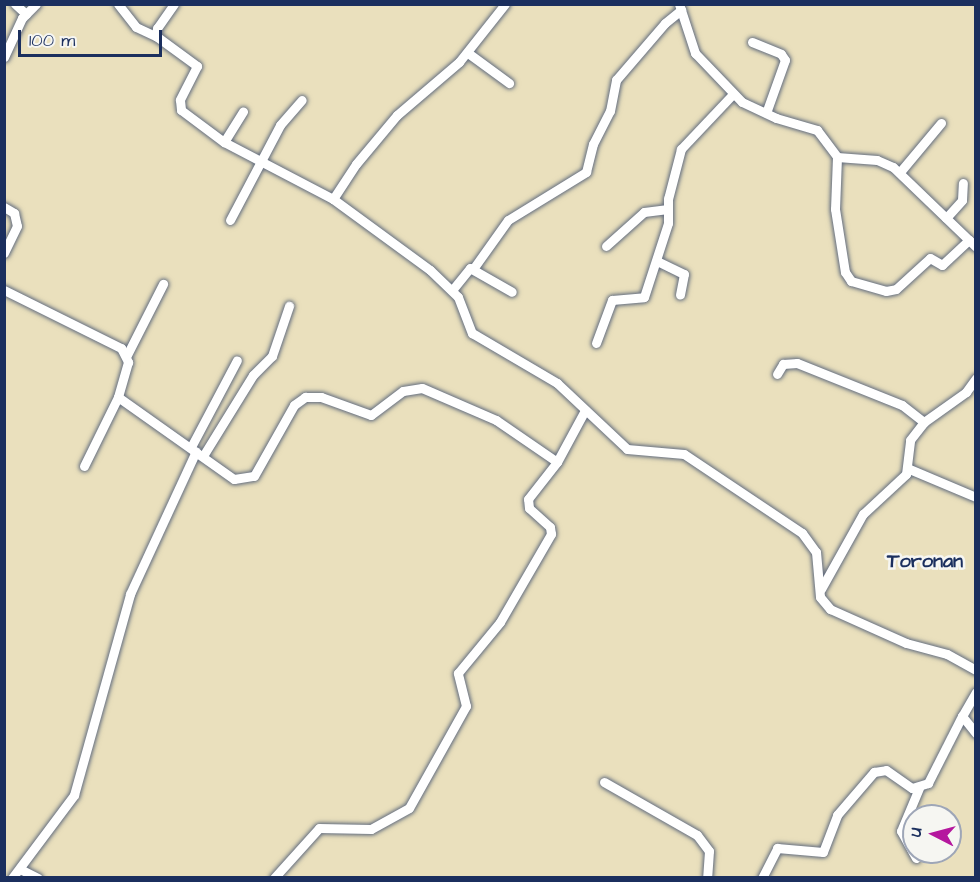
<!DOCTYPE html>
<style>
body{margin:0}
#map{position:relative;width:980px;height:882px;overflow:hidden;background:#eae0bd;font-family:"Architects Daughter",sans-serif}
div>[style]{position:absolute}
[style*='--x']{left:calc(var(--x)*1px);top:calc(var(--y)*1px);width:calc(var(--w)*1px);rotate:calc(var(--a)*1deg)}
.roads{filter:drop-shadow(0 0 2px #636d7f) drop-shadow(0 0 2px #636d7f)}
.minor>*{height:9px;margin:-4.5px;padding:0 4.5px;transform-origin:4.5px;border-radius:4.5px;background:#fff}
span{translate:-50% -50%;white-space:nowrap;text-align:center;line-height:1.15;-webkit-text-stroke:5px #f6f6f2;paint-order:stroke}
.quarter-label{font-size:20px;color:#1b2f5e;font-weight:700}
.frame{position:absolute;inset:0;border:6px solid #1b2f5e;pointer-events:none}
.north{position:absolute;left:902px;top:804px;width:60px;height:60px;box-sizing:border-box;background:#f6f6f2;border:2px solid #9ea6b7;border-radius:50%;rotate:276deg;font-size:16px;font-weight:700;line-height:24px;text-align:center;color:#1b2f5e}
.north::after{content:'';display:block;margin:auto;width:21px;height:27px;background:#b5179e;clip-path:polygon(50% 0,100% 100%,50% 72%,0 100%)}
.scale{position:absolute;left:18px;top:30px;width:144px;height:27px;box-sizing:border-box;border:3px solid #1b2f5e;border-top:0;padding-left:8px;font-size:18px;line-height:21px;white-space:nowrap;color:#1b2f5e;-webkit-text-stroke:4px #f6f6f2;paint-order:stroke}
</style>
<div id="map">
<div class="roads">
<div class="minor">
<i style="--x:15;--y:4;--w:15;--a:42"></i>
<i style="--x:118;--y:4;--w:29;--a:52"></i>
<i style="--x:136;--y:27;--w:23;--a:25"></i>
<i style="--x:174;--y:4;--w:29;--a:125"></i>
<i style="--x:157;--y:28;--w:8;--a:97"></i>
<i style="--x:156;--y:36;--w:51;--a:36.2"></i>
<i style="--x:197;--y:66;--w:38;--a:117"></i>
<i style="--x:180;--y:100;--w:10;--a:84"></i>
<i style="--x:181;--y:110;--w:54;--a:36.7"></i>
<i style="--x:224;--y:142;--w:123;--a:27.6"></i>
<i style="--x:333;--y:199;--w:120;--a:36.2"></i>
<i style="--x:430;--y:270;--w:39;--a:44"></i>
<i style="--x:458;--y:297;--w:39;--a:69"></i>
<i style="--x:472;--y:333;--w:99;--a:30.5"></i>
<i style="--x:557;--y:383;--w:96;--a:43.3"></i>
<i style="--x:627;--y:449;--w:57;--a:5"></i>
<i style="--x:684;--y:454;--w:142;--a:33.8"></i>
<i style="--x:802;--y:533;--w:24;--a:54"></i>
<i style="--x:816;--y:552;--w:45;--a:84.9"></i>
<i style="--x:820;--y:597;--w:16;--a:50"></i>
<i style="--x:830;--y:609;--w:83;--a:24.1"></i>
<i style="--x:906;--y:643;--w:42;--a:15"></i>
<i style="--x:947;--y:654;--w:33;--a:29"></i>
<i style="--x:679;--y:4;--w:52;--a:71.9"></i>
<i style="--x:695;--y:53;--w:68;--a:46.2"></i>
<i style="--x:742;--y:102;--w:38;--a:25"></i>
<i style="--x:776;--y:118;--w:43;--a:16.3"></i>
<i style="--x:817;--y:130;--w:34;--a:53"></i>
<i style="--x:837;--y:157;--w:40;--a:4.3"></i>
<i style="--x:877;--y:160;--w:17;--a:24"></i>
<i style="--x:893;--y:167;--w:115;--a:43.9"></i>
<i style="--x:752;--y:42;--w:31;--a:22"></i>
<i style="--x:781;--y:54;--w:7;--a:56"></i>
<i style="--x:785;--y:60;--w:56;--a:109.7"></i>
<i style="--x:468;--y:53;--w:51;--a:36.2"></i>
<i style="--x:4;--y:57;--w:43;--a:-65.2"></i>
<i style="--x:22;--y:18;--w:20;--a:-45"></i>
<i style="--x:224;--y:142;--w:36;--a:-58"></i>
<i style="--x:837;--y:157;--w:52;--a:92.2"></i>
<i style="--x:835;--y:209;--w:64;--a:81"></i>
<i style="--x:845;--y:272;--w:11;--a:56"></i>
<i style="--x:851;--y:281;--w:36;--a:16"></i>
<i style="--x:886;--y:291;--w:10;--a:-11"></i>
<i style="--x:896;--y:289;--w:46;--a:-42.4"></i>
<i style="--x:930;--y:258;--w:14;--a:30"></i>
<i style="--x:942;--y:265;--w:37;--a:-43"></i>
<i style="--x:900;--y:172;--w:64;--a:-50.1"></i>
<i style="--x:333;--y:199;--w:42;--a:-56.7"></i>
<i style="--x:356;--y:164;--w:64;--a:-50.1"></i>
<i style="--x:397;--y:115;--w:82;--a:-40.5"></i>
<i style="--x:459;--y:62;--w:74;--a:-51.6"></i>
<i style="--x:4;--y:207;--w:12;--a:31"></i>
<i style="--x:14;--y:213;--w:13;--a:77"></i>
<i style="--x:17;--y:226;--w:30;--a:116"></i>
<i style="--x:946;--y:218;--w:24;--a:-48"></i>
<i style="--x:962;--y:200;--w:17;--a:-87"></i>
<i style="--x:230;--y:220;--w:107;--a:-62.2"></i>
<i style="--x:280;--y:125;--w:33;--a:-49"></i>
<i style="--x:606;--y:246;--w:51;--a:-41.8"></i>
<i style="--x:644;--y:212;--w:24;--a:-7"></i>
<i style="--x:657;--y:261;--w:30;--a:26"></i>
<i style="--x:684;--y:274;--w:21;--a:101"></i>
<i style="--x:473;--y:269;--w:60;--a:-54.5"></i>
<i style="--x:508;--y:220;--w:92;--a:-31.6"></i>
<i style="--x:586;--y:172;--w:29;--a:-76"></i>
<i style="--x:593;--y:144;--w:37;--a:-63"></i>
<i style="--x:610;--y:111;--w:32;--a:-79"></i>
<i style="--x:616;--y:80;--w:75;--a:-49.3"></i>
<i style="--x:665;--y:23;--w:21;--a:-39"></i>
<i style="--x:453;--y:289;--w:27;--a:-51"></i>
<i style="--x:470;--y:268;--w:48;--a:29.7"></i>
<i style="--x:4;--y:290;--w:131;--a:26.4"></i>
<i style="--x:121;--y:348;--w:16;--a:63"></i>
<i style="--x:128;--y:362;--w:36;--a:106"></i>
<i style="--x:118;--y:397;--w:142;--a:35.3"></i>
<i style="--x:234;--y:479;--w:20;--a:-9"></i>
<i style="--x:254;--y:476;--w:81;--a:-60.6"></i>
<i style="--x:294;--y:405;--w:14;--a:-36"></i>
<i style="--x:305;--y:397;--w:16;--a:0"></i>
<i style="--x:321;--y:397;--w:53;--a:19.8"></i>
<i style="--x:371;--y:415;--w:40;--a:-37"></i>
<i style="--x:403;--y:391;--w:19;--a:-9"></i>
<i style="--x:422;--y:388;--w:81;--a:23.4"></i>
<i style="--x:496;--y:420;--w:74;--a:34.5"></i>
<i style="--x:596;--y:343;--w:46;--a:-69.6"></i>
<i style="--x:612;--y:300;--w:32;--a:-5"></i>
<i style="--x:644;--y:297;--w:78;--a:-72"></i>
<i style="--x:668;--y:223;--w:24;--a:-90"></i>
<i style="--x:668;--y:199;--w:52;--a:-75.4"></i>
<i style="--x:681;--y:149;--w:76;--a:-46.6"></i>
<i style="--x:127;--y:355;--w:80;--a:-63.1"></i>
<i style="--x:777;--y:374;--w:12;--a:-59"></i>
<i style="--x:783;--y:364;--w:14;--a:-4"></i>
<i style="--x:797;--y:363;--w:113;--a:21.8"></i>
<i style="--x:902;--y:405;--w:28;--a:38"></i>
<i style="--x:191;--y:447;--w:98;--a:-62.1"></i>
<i style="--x:203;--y:456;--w:95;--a:-58.3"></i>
<i style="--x:253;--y:375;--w:27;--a:-45"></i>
<i style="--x:272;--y:356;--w:53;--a:-71.2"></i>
<i style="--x:84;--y:466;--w:77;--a:-63.8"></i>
<i style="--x:907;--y:468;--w:75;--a:22.8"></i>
<i style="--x:821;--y:589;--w:86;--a:-60.8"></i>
<i style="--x:863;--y:514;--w:59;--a:-42.9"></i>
<i style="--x:906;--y:474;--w:34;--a:-83"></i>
<i style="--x:910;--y:440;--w:23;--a:-52"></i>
<i style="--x:924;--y:422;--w:52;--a:-35.5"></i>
<i style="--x:966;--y:392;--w:17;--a:-54"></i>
<i style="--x:976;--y:692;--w:28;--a:120"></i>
<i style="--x:962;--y:716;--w:22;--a:51"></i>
<i style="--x:604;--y:782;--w:107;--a:29.7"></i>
<i style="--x:697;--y:835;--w:20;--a:53"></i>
<i style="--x:709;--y:851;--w:27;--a:94"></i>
<i style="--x:916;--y:858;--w:31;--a:-119"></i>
<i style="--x:901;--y:831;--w:47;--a:-67.3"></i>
<i style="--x:20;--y:869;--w:20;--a:27"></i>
<i style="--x:12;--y:878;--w:104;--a:-53.2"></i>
<i style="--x:74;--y:795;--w:209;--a:-74.4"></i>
<i style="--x:130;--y:594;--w:157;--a:-65.2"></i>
<i style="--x:274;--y:878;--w:67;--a:-48"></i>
<i style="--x:319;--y:828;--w:52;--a:1.1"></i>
<i style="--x:371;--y:829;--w:43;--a:-28.9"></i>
<i style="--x:409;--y:808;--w:117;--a:-60.8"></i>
<i style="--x:466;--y:706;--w:34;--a:-104"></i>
<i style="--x:458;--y:673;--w:66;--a:-50.5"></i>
<i style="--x:500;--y:622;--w:102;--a:-59.9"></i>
<i style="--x:551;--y:534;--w:7;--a:-98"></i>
<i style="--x:550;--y:527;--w:28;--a:-138"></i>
<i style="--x:529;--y:508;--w:9;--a:-96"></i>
<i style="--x:528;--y:499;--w:47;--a:-51.9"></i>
<i style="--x:557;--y:462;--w:57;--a:-61.6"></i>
<i style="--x:762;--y:878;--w:34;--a:-63"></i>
<i style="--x:777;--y:848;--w:46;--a:5"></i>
<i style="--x:823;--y:852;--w:40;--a:-69"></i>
<i style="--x:837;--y:815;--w:57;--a:-49.3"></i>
<i style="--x:874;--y:772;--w:12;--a:-9"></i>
<i style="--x:886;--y:770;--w:32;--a:35"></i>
<i style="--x:912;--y:788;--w:17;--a:-17"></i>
<i style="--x:928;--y:783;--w:75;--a:-63.1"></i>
</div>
</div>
<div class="quarter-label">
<span style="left:925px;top:561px">Toronan</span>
</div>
<div class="frame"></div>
<div class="north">U</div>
<div class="scale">100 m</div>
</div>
